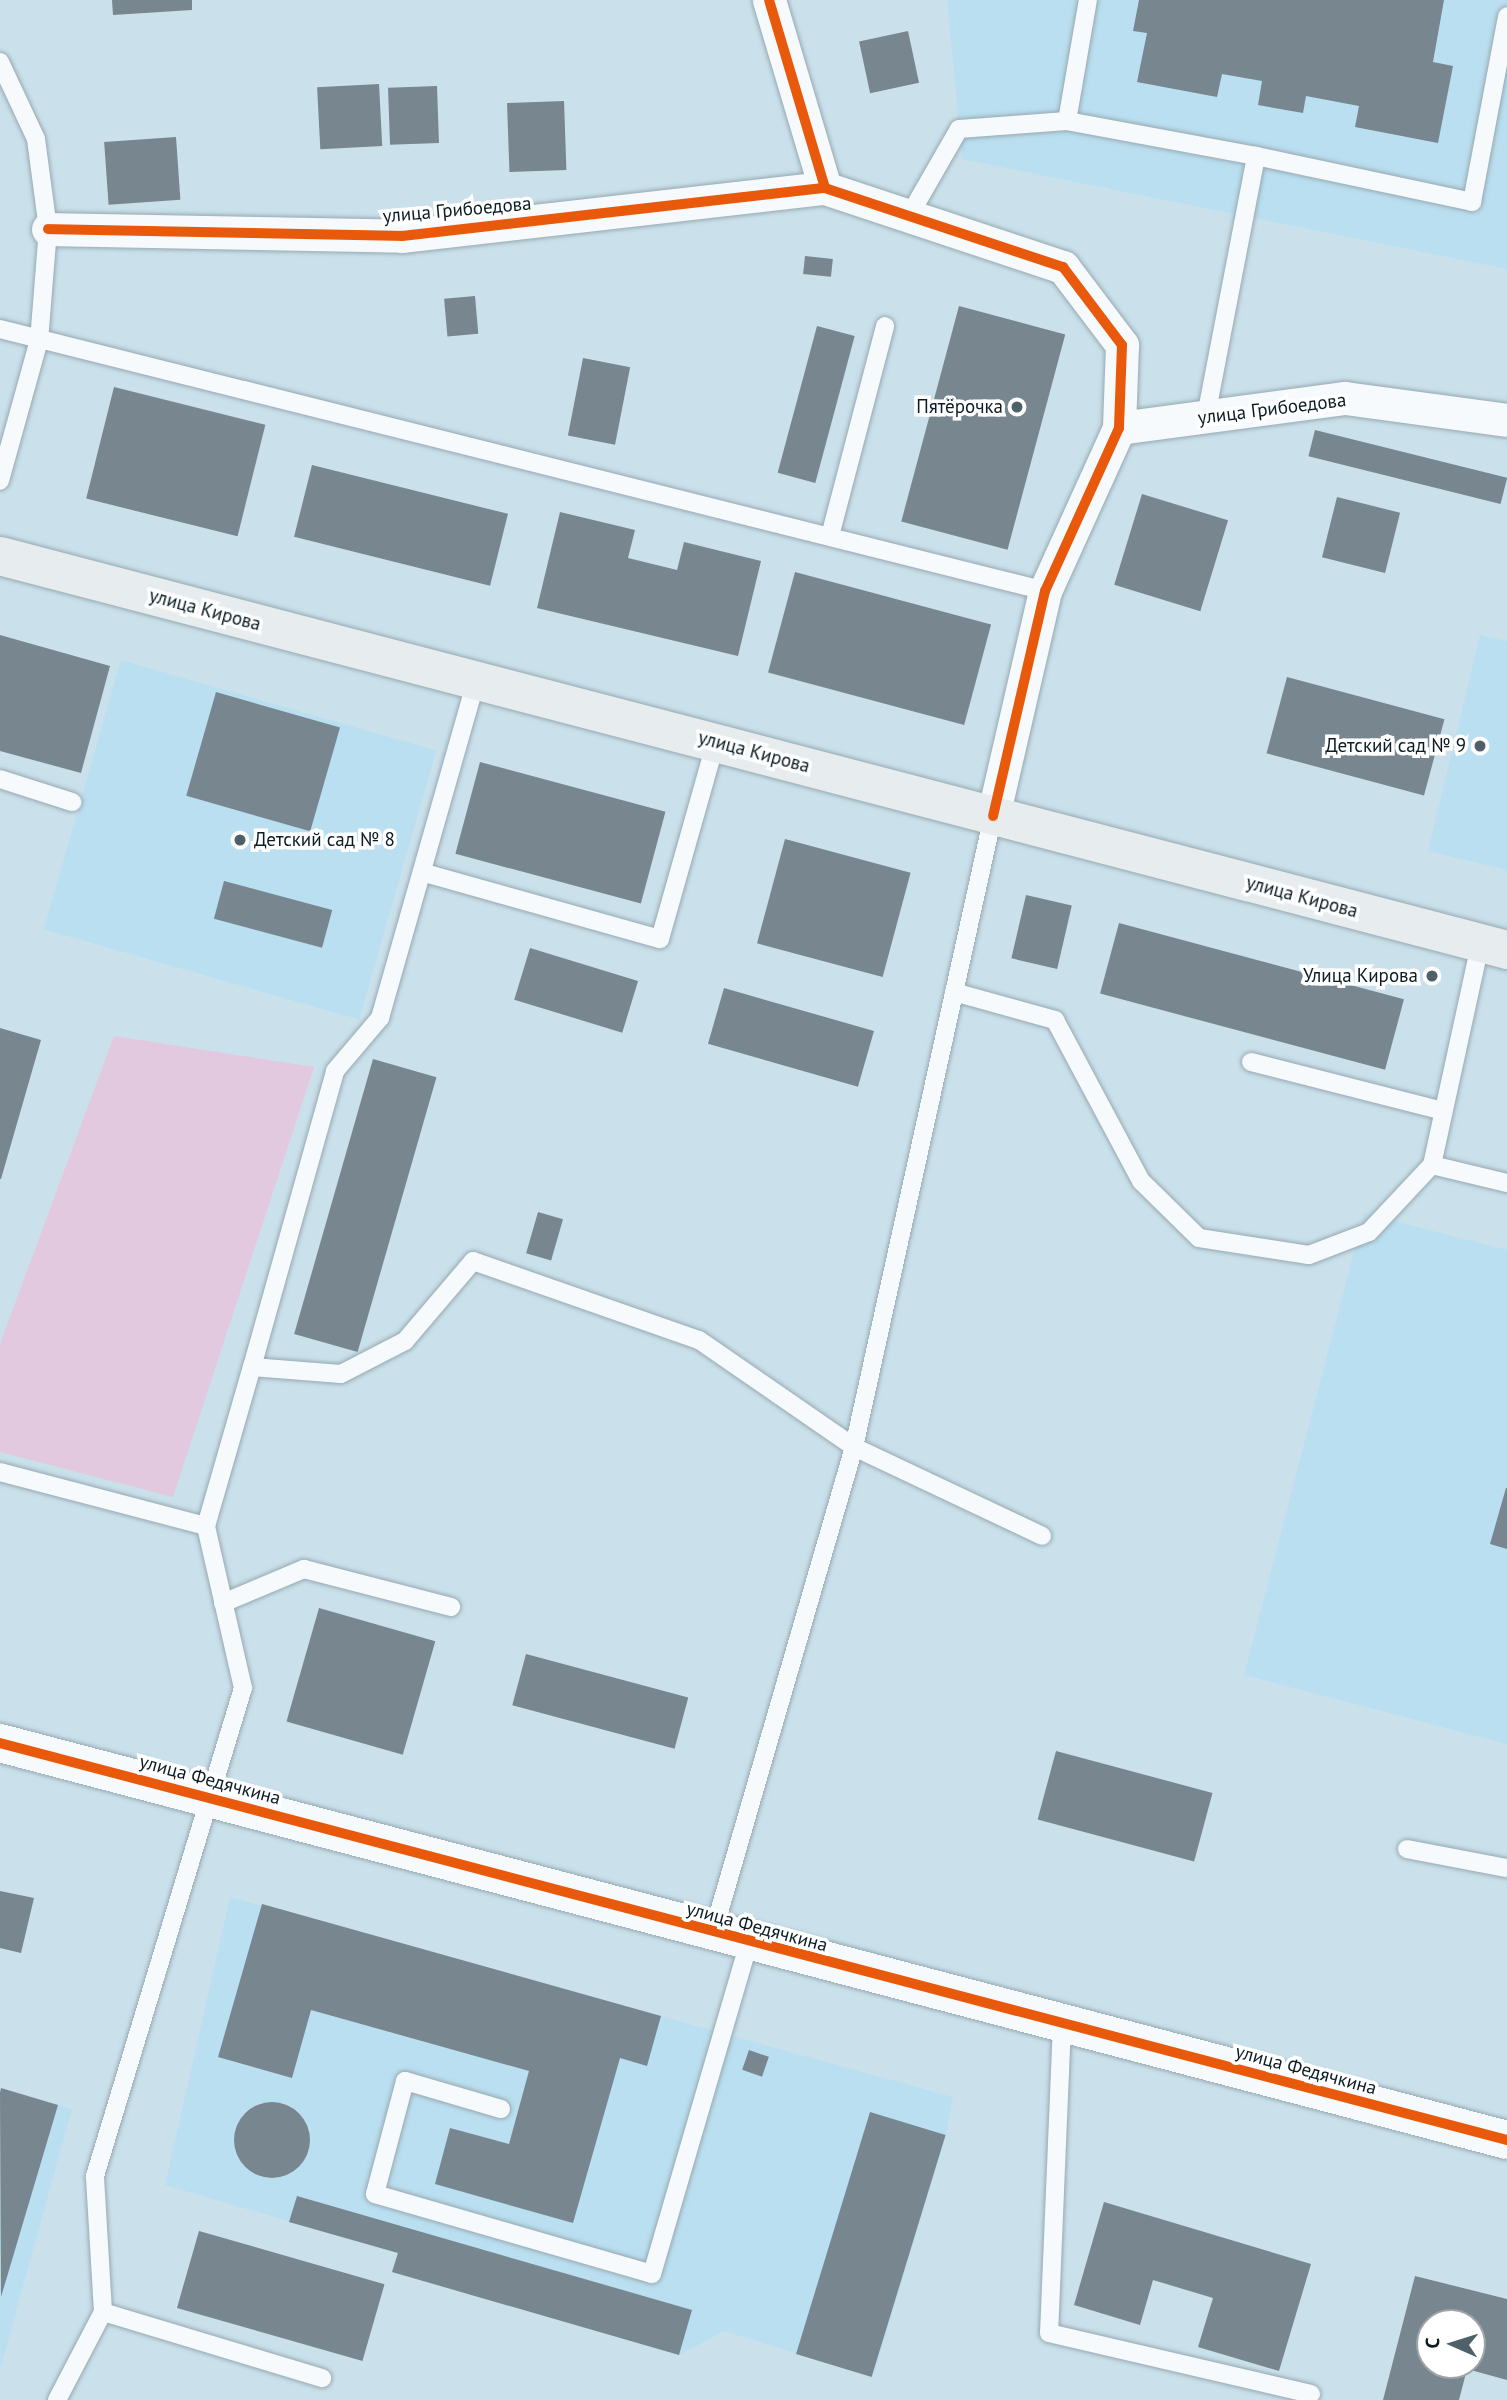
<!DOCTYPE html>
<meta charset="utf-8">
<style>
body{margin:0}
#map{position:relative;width:1507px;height:2400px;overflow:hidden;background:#cae1eb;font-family:"PT Sans",sans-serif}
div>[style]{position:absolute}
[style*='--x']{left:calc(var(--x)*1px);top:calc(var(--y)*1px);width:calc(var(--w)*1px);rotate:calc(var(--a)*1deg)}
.built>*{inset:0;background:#badff0;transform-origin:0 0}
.green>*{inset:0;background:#e2c9df}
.building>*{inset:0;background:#77868f;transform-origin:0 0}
.round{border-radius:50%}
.roads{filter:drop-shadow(0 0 2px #97a9b1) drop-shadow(0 0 2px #97a9b1)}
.service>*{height:18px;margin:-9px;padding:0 9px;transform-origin:9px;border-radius:9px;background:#f7fafc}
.minor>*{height:33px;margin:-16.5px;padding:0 16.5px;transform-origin:16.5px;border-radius:16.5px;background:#f7fafc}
.tertiary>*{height:38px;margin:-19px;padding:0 19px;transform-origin:19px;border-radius:19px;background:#f7fafc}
.secondary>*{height:38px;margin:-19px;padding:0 19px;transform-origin:19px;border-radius:19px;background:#e7edee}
.cycleway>*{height:10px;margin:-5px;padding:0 5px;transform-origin:5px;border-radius:5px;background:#e8590c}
.dots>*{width:19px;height:19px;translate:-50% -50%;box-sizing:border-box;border:4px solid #fff;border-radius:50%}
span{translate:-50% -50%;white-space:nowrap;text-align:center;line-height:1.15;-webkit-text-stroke:7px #fff;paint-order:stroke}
.street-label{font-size:19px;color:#0c1c23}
.poi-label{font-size:19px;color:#0c1c23}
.right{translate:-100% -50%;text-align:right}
.left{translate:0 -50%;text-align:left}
.north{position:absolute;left:1416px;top:2309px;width:70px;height:70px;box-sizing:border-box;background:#fff;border:2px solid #9ea4a7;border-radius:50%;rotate:273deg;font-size:19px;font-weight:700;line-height:28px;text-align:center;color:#0c1c23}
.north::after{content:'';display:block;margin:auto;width:24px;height:32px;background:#4e6169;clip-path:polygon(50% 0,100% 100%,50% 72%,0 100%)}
</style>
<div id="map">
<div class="built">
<i style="clip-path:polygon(947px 0,1507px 0,1507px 269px,962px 159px)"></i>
<i style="clip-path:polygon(1480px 635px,1507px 641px,1507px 870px,1428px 851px)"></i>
<i style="left:121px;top:660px;width:328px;height:280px;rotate:16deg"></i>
<i style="clip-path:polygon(1364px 1213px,1507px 1250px,1507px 1744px,1244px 1675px)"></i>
<i style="clip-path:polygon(230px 1897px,953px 2097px,946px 2135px,873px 2377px,724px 2331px,679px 2355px,392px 2272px,397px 2253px,165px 2185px)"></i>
<i style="clip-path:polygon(0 2089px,72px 2109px,0 2370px)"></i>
</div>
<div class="green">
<i style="clip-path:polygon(114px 1036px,314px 1067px,173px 1497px,0 1452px,0 1344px)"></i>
</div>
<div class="building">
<i style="clip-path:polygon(112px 0,192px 0,192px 10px,113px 15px)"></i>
<i style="clip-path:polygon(1139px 0,1444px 0,1433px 62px,1453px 66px,1438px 143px,1355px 127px,1359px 106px,1306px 96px,1303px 113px,1258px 105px,1262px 81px,1222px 74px,1217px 97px,1137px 82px,1147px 33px,1133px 31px)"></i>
<i style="left:908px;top:31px;width:53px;height:50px;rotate:78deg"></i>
<i style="left:379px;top:84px;width:62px;height:62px;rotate:87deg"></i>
<i style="left:437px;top:86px;width:57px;height:49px;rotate:88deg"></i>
<i style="left:564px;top:101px;width:69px;height:57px;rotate:88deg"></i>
<i style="left:176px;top:137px;width:63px;height:72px;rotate:86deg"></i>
<i style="left:805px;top:256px;width:28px;height:18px;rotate:6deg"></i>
<i style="left:475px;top:296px;width:38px;height:31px;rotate:85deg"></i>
<i style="left:959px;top:306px;width:110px;height:223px;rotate:15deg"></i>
<i style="left:817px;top:326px;width:39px;height:152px;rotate:15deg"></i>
<i style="left:583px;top:358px;width:48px;height:79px;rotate:11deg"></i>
<i style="left:114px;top:387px;width:156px;height:115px;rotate:14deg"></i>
<i style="left:1315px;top:430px;width:198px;height:27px;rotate:14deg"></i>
<i style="left:312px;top:465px;width:202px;height:74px;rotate:14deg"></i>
<i style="left:1142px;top:494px;width:90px;height:95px;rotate:17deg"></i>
<i style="left:1337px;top:497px;width:65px;height:62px;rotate:14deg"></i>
<i style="clip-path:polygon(560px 512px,635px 530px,628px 558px,677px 570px,684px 542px,761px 561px,738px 656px,537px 608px)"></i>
<i style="left:795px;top:572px;width:203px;height:104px;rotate:15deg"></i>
<i style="clip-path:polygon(0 635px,110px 666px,81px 773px,0 751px)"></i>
<i style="left:1287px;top:677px;width:163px;height:79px;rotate:15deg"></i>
<i style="left:216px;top:692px;width:129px;height:108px;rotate:16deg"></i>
<i style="left:480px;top:762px;width:192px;height:95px;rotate:15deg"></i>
<i style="left:785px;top:839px;width:130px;height:108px;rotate:15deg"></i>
<i style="left:224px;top:881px;width:112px;height:39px;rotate:15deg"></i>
<i style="left:1026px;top:895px;width:47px;height:65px;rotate:13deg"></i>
<i style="left:1119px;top:923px;width:295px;height:73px;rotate:15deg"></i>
<i style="left:530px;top:948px;width:113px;height:54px;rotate:17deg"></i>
<i style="left:724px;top:988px;width:156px;height:58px;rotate:16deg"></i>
<i style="clip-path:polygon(0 1028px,41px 1040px,1px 1179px,0 1179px)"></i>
<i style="left:373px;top:1059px;width:66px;height:286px;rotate:16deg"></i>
<i style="left:538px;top:1212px;width:26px;height:43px;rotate:16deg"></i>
<i style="clip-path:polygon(1506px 1488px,1507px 1488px,1507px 1549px,1490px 1544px)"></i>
<i style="left:319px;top:1608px;width:121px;height:118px;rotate:16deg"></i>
<i style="left:526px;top:1654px;width:168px;height:53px;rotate:15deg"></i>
<i style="left:1056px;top:1751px;width:162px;height:71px;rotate:15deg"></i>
<i style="clip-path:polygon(0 1891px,34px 1898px,21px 1953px,0 1948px)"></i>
<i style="clip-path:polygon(262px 1904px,661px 2016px,647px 2066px,620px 2058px,573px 2223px,435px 2184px,450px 2128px,509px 2144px,529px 2071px,311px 2010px,292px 2078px,218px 2057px)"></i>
<i style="left:749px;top:2050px;width:21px;height:21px;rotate:19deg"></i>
<i style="clip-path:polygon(1px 2088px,58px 2105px,1px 2297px,0 2093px)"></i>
<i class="round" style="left:234px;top:2102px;width:76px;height:76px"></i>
<i style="left:870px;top:2112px;width:79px;height:253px;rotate:17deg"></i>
<i style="clip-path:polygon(297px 2196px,692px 2310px,679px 2355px,392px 2272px,398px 2253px,289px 2222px)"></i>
<i style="clip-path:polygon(1104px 2202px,1311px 2264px,1279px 2371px,1198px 2347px,1213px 2298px,1153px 2280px,1140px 2325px,1074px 2305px)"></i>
<i style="left:199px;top:2231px;width:193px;height:80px;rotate:16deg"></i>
<i style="clip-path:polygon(evenodd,1415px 2276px,1507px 2299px,1507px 2380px,1467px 2369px,1459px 2400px,1383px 2400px,1415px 2276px,1430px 2323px,1472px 2323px,1472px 2365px,1430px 2365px,1430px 2323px)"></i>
</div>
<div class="roads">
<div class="service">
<i style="--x:0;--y:62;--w:85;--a:64.9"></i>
<i style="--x:36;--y:139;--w:91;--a:82.4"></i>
<i style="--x:48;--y:229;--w:111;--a:94.6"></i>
<i style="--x:39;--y:340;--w:146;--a:105.5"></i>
<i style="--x:1067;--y:121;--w:123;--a:-80.2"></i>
<i style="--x:909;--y:216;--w:100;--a:-60.1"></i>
<i style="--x:959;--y:129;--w:108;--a:-4.2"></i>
<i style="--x:1067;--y:121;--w:192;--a:10.5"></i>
<i style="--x:0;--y:329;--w:1077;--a:14.07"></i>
<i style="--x:1206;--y:416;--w:265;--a:-79.1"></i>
<i style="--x:1256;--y:156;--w:221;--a:12"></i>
<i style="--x:1472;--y:202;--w:189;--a:-79.3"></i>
<i style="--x:830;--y:536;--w:217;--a:-75.3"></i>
<i style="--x:0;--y:779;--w:76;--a:17.7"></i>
<i style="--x:425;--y:873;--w:244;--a:15.7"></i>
<i style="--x:660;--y:939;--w:206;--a:-74.2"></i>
<i style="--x:954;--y:992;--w:105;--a:15.5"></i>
<i style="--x:1055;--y:1020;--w:183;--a:61.9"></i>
<i style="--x:1141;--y:1181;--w:81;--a:44.5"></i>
<i style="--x:1199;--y:1238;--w:111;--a:8.8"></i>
<i style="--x:1309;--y:1255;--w:64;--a:-21"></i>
<i style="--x:1369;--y:1232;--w:92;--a:-46.8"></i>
<i style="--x:1432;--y:1165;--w:77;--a:13.5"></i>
<i style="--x:1251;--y:1062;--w:194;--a:14.3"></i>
<i style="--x:1432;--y:1165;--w:226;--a:-77.7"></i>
<i style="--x:252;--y:1367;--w:307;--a:-74.3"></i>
<i style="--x:335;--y:1071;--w:70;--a:-49.7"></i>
<i style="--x:380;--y:1018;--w:354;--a:-74.1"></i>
<i style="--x:0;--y:1472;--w:213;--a:14.7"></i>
<i style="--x:206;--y:1526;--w:166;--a:-73.9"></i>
<i style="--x:252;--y:1367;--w:89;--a:4.5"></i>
<i style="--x:341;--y:1374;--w:72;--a:-27.3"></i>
<i style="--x:405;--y:1341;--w:105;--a:-49.6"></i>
<i style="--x:473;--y:1261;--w:239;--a:19.3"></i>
<i style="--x:699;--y:1340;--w:188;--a:34.6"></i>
<i style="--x:854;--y:1447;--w:208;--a:25.3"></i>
<i style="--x:223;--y:1603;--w:88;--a:-22.8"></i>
<i style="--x:304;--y:1569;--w:152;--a:14.5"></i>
<i style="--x:1407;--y:1849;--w:102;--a:10.8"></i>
<i style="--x:713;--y:1933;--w:506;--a:-73.82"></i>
<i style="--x:854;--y:1447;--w:646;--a:-77.58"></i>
<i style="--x:1062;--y:2024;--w:309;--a:92.4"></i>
<i style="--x:1049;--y:2333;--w:269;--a:13.1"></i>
<i style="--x:501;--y:2109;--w:100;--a:-163.7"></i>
<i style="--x:405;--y:2081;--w:117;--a:104.9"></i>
<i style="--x:375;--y:2194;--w:288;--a:16.1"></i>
<i style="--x:652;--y:2274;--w:345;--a:-73.7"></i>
<i style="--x:103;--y:2312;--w:229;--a:16.8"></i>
<i style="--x:57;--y:2400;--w:99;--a:-62.4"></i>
<i style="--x:103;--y:2312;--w:136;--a:-93.4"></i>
<i style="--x:95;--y:2176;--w:510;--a:-73.13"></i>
<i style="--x:243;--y:1688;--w:166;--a:-102.9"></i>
</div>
<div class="minor">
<i style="--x:769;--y:0;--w:196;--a:73.4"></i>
<i style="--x:825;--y:188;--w:251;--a:18.4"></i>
<i style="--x:1063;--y:267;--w:98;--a:52.9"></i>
<i style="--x:1122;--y:345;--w:83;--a:92.1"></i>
<i style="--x:1119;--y:428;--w:179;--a:114.4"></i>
<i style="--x:1045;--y:591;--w:231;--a:103"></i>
<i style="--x:48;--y:229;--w:354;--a:1.1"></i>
<i style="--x:402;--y:236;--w:426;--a:-6.5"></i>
<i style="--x:1119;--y:428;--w:228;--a:-7.6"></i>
<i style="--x:1345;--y:398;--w:163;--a:7.7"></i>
</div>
<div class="tertiary">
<i style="--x:0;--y:1743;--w:1558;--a:14.76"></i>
</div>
<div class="secondary">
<i style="--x:0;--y:556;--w:1558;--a:14.65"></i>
</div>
</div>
<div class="cycleway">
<i style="--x:769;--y:0;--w:196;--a:73.4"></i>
<i style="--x:825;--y:188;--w:251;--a:18.4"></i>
<i style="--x:1063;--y:267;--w:98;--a:52.9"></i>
<i style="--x:1122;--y:345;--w:83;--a:92.1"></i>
<i style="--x:1119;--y:428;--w:179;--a:114.4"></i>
<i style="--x:1045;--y:591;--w:231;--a:103"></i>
<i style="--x:48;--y:229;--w:354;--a:1.1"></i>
<i style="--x:402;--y:236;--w:426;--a:-6.5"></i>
<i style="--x:0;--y:1743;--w:1558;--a:14.76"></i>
</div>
<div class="dots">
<i style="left:1017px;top:407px;background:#4e6169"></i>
<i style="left:1480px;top:746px;background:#4e6169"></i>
<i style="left:240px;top:840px;background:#4e6169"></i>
<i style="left:1432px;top:976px;background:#4e6169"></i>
</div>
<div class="street-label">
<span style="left:457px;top:210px;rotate:-5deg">улица Грибоедова</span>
<span style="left:1272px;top:409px;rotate:-7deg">улица Грибоедова</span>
<span style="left:205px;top:610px;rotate:15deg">улица Кирова</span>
<span style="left:754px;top:752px;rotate:15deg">улица Кирова</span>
<span style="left:1302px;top:897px;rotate:15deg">улица Кирова</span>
<span style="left:210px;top:1780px;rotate:15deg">улица Федячкина</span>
<span style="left:757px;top:1927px;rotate:15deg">улица Федячкина</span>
<span style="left:1306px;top:2070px;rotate:15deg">улица Федячкина</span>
</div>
<div class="poi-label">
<span class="right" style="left:1003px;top:407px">Пятёрочка</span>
<span class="right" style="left:1466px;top:746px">Детский сад № 9</span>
<span class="left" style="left:254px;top:840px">Детский сад № 8</span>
<span class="right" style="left:1418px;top:976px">Улица Кирова</span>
</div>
<div class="north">С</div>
</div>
